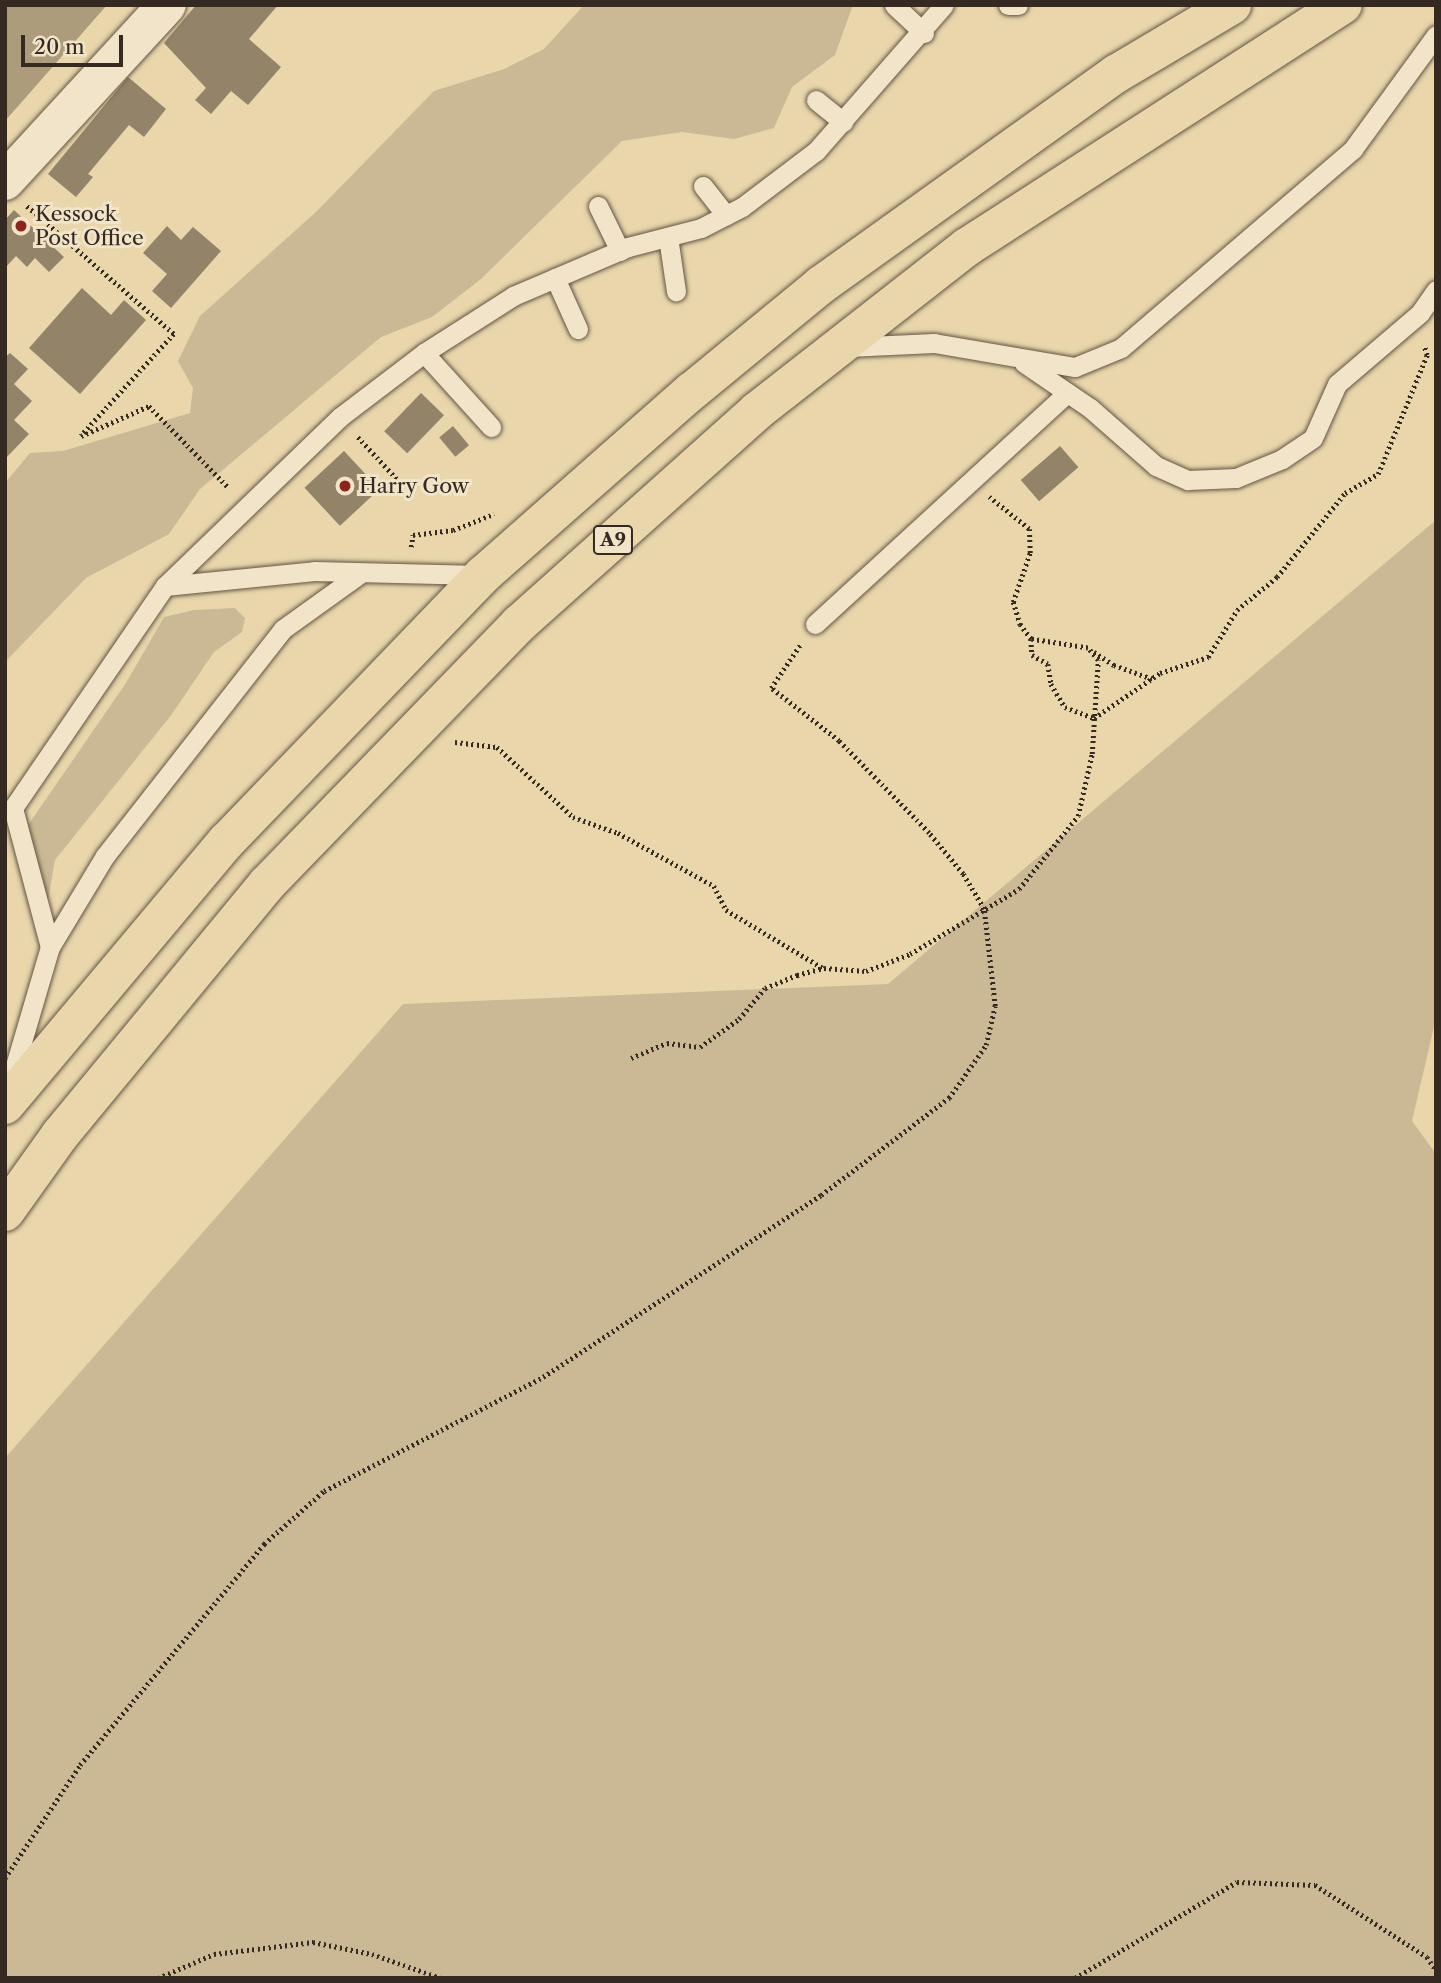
<!DOCTYPE html>
<style>
body{margin:0}
#map{position:relative;width:1441px;height:1983px;overflow:hidden;background:#e9d6ab;font-family:"Libre Caslon Text",serif}
div>[style]{position:absolute}
[style*='--x']{left:calc(var(--x)*1px);top:calc(var(--y)*1px);width:calc(var(--w)*1px);rotate:calc(var(--a)*1deg)}
.green>*{inset:0;background:#cab994}
.water>*{inset:0;background:#ac9c7c}
.building>*{inset:0;background:#938369;transform-origin:0 0}
.path>*{height:4.5px;margin-top:-2.25px;transform-origin:0;background:repeating-linear-gradient(90deg,#352a22 0 2px,transparent 0 5.5px)}
.roads{filter:drop-shadow(0 0 2px #625544) drop-shadow(0 0 2px #625544)}
.service>*{height:19px;margin:-9.5px;padding:0 9.5px;transform-origin:9.5px;border-radius:9.5px;background:#f1e4c8}
.tertiary>*{height:38px;margin:-19px;padding:0 19px;transform-origin:19px;border-radius:19px;background:#f1e4c8}
.trunk>*{height:38px;margin:-19px;padding:0 19px;transform-origin:19px;border-radius:19px;background:#e9d6ab}
.dots>*{width:19px;height:19px;translate:-50% -50%;box-sizing:border-box;border:4px solid #f1e4c8;border-radius:50%}
span{translate:-50% -50%;white-space:nowrap;text-align:center;line-height:1.15;-webkit-text-stroke:6px #f1e4c8;paint-order:stroke}
.shield-label span{padding:2px 5px;background:#f1e4c8;border:2px solid;border-radius:5px;-webkit-text-stroke-width:0}
.shield-label{font-size:19px;color:#352a22;font-weight:700}
.poi-label{font-size:21px;color:#352a22}
.left{translate:0 -50%;text-align:left}
.frame{position:absolute;inset:0;border:7px solid #352a22;pointer-events:none}
.scale{position:absolute;left:21px;top:35px;width:102px;height:32px;box-sizing:border-box;border:4px solid #352a22;border-top:0;padding-left:9px;font-size:21px;line-height:24px;white-space:nowrap;color:#352a22;-webkit-text-stroke:5px #f1e4c8;paint-order:stroke}
</style>
<div id="map">
<div class="green">
<i style="clip-path:polygon(584px 5px,853px 5px,835px 55px,792px 87px,774px 128px,734px 139px,682px 132px,622px 141px,481px 279px,432px 317px,381px 337px,200px 489px,169px 534px,86px 578px,5px 662px,5px 483px,30px 453px,63px 451px,190px 413px,193px 388px,178px 361px,200px 316px,316px 212px,434px 91px,504px 69px,544px 49px)"></i>
<i style="clip-path:polygon(1436px 520px,1436px 1018px,1412px 1121px,1436px 1154px,1436px 1978px,5px 1978px,5px 1458px,403px 1004px,888px 984px)"></i>
<i style="clip-path:polygon(235px 608px,245px 618px,242px 632px,214px 652px,172px 714px,55px 860px,47px 906px,26px 828px,126px 683px,164px 617px,194px 610px)"></i>
</div>
<div class="water">
<i style="clip-path:polygon(5px 5px,107px 5px,5px 121px)"></i>
</div>
<div class="building">
<i style="clip-path:polygon(196px 5px,278px 5px,249px 39px,281px 67px,248px 105px,231px 91px,211px 114px,195px 100px,206px 88px,164px 43px)"></i>
<i style="clip-path:polygon(128px 77px,166px 109px,144px 137px,129px 125px,88px 174px,93px 177px,76px 197px,48px 174px)"></i>
<i style="clip-path:polygon(14px 210px,64px 257px,49px 272px,35px 258px,27px 267px,16px 256px,5px 268px,5px 220px)"></i>
<i style="clip-path:polygon(167px 226px,181px 240px,193px 227px,221px 251px,171px 308px,152px 291px,167px 274px,143px 253px)"></i>
<i style="clip-path:polygon(82px 288px,111px 315px,124px 300px,146px 320px,80px 394px,29px 348px)"></i>
<i style="clip-path:polygon(10px 353px,28px 369px,14px 384px,32px 401px,14px 420px,29px 434px,5px 459px,5px 357px)"></i>
<i style="left:421px;top:393px;width:32px;height:53px;rotate:44deg"></i>
<i style="left:453px;top:426px;width:25px;height:18px;rotate:50deg"></i>
<i style="left:1060px;top:446px;width:28px;height:52px;rotate:49deg"></i>
<i style="left:344px;top:451px;width:52px;height:54px;rotate:47deg"></i>
</div>
<div class="path">
<i style="--x:27;--y:206;--w:195;--a:41"></i>
<i style="--x:174;--y:334;--w:138;--a:132.4"></i>
<i style="--x:81;--y:436;--w:74;--a:-23.8"></i>
<i style="--x:149;--y:406;--w:115;--a:45.7"></i>
<i style="--x:358;--y:437;--w:59;--a:47.1"></i>
<i style="--x:398;--y:480;--w:11;--a:139"></i>
<i style="--x:411;--y:547;--w:12;--a:-81"></i>
<i style="--x:413;--y:535;--w:40;--a:-7.1"></i>
<i style="--x:453;--y:530;--w:44;--a:-21.3"></i>
<i style="--x:1031;--y:639;--w:16;--a:86"></i>
<i style="--x:1032;--y:655;--w:18;--a:29"></i>
<i style="--x:1048;--y:664;--w:20;--a:81"></i>
<i style="--x:1051;--y:684;--w:27;--a:59"></i>
<i style="--x:1065;--y:707;--w:31;--a:21"></i>
<i style="--x:1094;--y:718;--w:80;--a:-34.3"></i>
<i style="--x:1160;--y:673;--w:51;--a:-18.4"></i>
<i style="--x:1208;--y:657;--w:55;--a:-58.3"></i>
<i style="--x:1237;--y:610;--w:52;--a:-39.5"></i>
<i style="--x:1277;--y:577;--w:108;--a:-51"></i>
<i style="--x:1345;--y:493;--w:38;--a:-30"></i>
<i style="--x:1378;--y:474;--w:129;--a:-67.6"></i>
<i style="--x:1427;--y:355;--w:9;--a:-108"></i>
<i style="--x:1094;--y:652;--w:24;--a:33"></i>
<i style="--x:1114;--y:665;--w:41;--a:19.7"></i>
<i style="--x:455;--y:742;--w:42;--a:6.8"></i>
<i style="--x:497;--y:747;--w:103;--a:42.6"></i>
<i style="--x:573;--y:817;--w:48;--a:19.6"></i>
<i style="--x:618;--y:833;--w:110;--a:28.9"></i>
<i style="--x:714;--y:886;--w:27;--a:63"></i>
<i style="--x:726;--y:910;--w:113;--a:30.9"></i>
<i style="--x:631;--y:1058;--w:39;--a:-23"></i>
<i style="--x:667;--y:1043;--w:33;--a:7"></i>
<i style="--x:700;--y:1047;--w:48;--a:-35.7"></i>
<i style="--x:739;--y:1019;--w:40;--a:-50"></i>
<i style="--x:765;--y:988;--w:35;--a:-22"></i>
<i style="--x:797;--y:975;--w:28;--a:-15"></i>
<i style="--x:824;--y:968;--w:42;--a:4.1"></i>
<i style="--x:866;--y:971;--w:47;--a:-21.1"></i>
<i style="--x:910;--y:954;--w:127;--a:-30.8"></i>
<i style="--x:1019;--y:889;--w:94;--a:-51.1"></i>
<i style="--x:1078;--y:816;--w:64;--a:-77.3"></i>
<i style="--x:1092;--y:754;--w:94;--a:-86.3"></i>
<i style="--x:1098;--y:660;--w:16;--a:-130"></i>
<i style="--x:1088;--y:648;--w:58;--a:-171"></i>
<i style="--x:1031;--y:639;--w:18;--a:-128"></i>
<i style="--x:1020;--y:625;--w:24;--a:-107"></i>
<i style="--x:1013;--y:602;--w:52;--a:-70.9"></i>
<i style="--x:1030;--y:553;--w:24;--a:-92"></i>
<i style="--x:1029;--y:529;--w:51;--a:-141.3"></i>
<i style="--x:5;--y:1878;--w:136;--a:-56.4"></i>
<i style="--x:80;--y:1765;--w:288;--a:-50.2"></i>
<i style="--x:264;--y:1544;--w:80;--a:-41.5"></i>
<i style="--x:324;--y:1491;--w:247;--a:-27.5"></i>
<i style="--x:543;--y:1377;--w:332;--a:-33.2"></i>
<i style="--x:821;--y:1195;--w:161;--a:-37.2"></i>
<i style="--x:949;--y:1098;--w:65;--a:-55.1"></i>
<i style="--x:986;--y:1045;--w:40;--a:-77"></i>
<i style="--x:995;--y:1006;--w:98;--a:-96.5"></i>
<i style="--x:984;--y:909;--w:41;--a:-121"></i>
<i style="--x:963;--y:874;--w:53;--a:-129.7"></i>
<i style="--x:929;--y:833;--w:129;--a:-134.4"></i>
<i style="--x:839;--y:741;--w:86;--a:-142.1"></i>
<i style="--x:771;--y:688;--w:52;--a:-56"></i>
<i style="--x:158;--y:1978;--w:61;--a:-23.2"></i>
<i style="--x:214;--y:1954;--w:100;--a:-6.9"></i>
<i style="--x:313;--y:1942;--w:60;--a:11.5"></i>
<i style="--x:372;--y:1954;--w:73;--a:19.2"></i>
<i style="--x:1075;--y:1978;--w:188;--a:-30.7"></i>
<i style="--x:1237;--y:1882;--w:78;--a:2.2"></i>
<i style="--x:1315;--y:1885;--w:133;--a:32.7"></i>
<i style="--x:1427;--y:1957;--w:16;--a:55"></i>
</div>
<div class="roads">
<div class="service">
<i style="--x:894;--y:5;--w:41;--a:43"></i>
<i style="--x:1008;--y:5;--w:10;--a:0"></i>
<i style="--x:816;--y:100;--w:35;--a:39"></i>
<i style="--x:703;--y:186;--w:37;--a:52"></i>
<i style="--x:598;--y:206;--w:50;--a:63.9"></i>
<i style="--x:668;--y:237;--w:55;--a:81.6"></i>
<i style="--x:555;--y:278;--w:56;--a:65.7"></i>
<i style="--x:847;--y:347;--w:87;--a:-2.6"></i>
<i style="--x:934;--y:343;--w:143;--a:9.7"></i>
<i style="--x:1075;--y:367;--w:50;--a:-22.4"></i>
<i style="--x:1121;--y:348;--w:306;--a:-40.6"></i>
<i style="--x:1353;--y:149;--w:141;--a:-53.9"></i>
<i style="--x:424;--y:353;--w:100;--a:47.8"></i>
<i style="--x:1024;--y:363;--w:80;--a:34.3"></i>
<i style="--x:1090;--y:408;--w:88;--a:41.3"></i>
<i style="--x:1156;--y:466;--w:35;--a:24"></i>
<i style="--x:1188;--y:480;--w:48;--a:-2.4"></i>
<i style="--x:1236;--y:478;--w:50;--a:-22.4"></i>
<i style="--x:1282;--y:459;--w:37;--a:-34"></i>
<i style="--x:1313;--y:438;--w:59;--a:-66"></i>
<i style="--x:1337;--y:384;--w:109;--a:-40.5"></i>
<i style="--x:1420;--y:313;--w:28;--a:-55"></i>
<i style="--x:165;--y:586;--w:243;--a:-44"></i>
<i style="--x:340;--y:417;--w:106;--a:-37.3"></i>
<i style="--x:424;--y:353;--w:106;--a:-32.6"></i>
<i style="--x:513;--y:296;--w:125;--a:-23.1"></i>
<i style="--x:628;--y:247;--w:75;--a:-14.6"></i>
<i style="--x:701;--y:228;--w:46;--a:-27.1"></i>
<i style="--x:742;--y:207;--w:93;--a:-37.1"></i>
<i style="--x:816;--y:151;--w:194;--a:-48.8"></i>
<i style="--x:815;--y:624;--w:342;--a:-42.5"></i>
<i style="--x:50;--y:947;--w:106;--a:-58.9"></i>
<i style="--x:105;--y:856;--w:288;--a:-51.9"></i>
<i style="--x:283;--y:629;--w:96;--a:-35.7"></i>
<i style="--x:9;--y:1086;--w:145;--a:-73.6"></i>
<i style="--x:50;--y:947;--w:144;--a:-104.9"></i>
<i style="--x:13;--y:808;--w:269;--a:-55.6"></i>
<i style="--x:165;--y:586;--w:150;--a:-5.7"></i>
<i style="--x:314;--y:571;--w:166;--a:1.4"></i>
</div>
<div class="tertiary">
<i style="--x:5;--y:181;--w:239;--a:-47.4"></i>
</div>
<div class="trunk">
<i style="--x:5;--y:1105;--w:344;--a:-50"></i>
<i style="--x:226;--y:842;--w:371;--a:-46.1"></i>
<i style="--x:483;--y:575;--w:278;--a:-41.4"></i>
<i style="--x:692;--y:391;--w:167;--a:-39.4"></i>
<i style="--x:821;--y:285;--w:363;--a:-35.6"></i>
<i style="--x:1116;--y:74;--w:135;--a:-30.7"></i>
<i style="--x:5;--y:1212;--w:95;--a:-54.5"></i>
<i style="--x:60;--y:1135;--w:325;--a:-50.5"></i>
<i style="--x:267;--y:884;--w:362;--a:-45.9"></i>
<i style="--x:519;--y:624;--w:319;--a:-41.8"></i>
<i style="--x:757;--y:411;--w:266;--a:-38"></i>
<i style="--x:967;--y:247;--w:447;--a:-32.8"></i>
</div>
</div>
<div class="dots">
<i style="left:21px;top:226px;background:#8f2418"></i>
<i style="left:345px;top:486px;background:#8f2418"></i>
</div>
<div class="shield-label">
<span style="left:613px;top:540px">A9</span>
</div>
<div class="poi-label">
<span class="left" style="left:35px;top:226px">Kessock<br>Post Office</span>
<span class="left" style="left:359px;top:486px">Harry Gow</span>
</div>
<div class="frame"></div>
<div class="scale">20 m</div>
</div>
